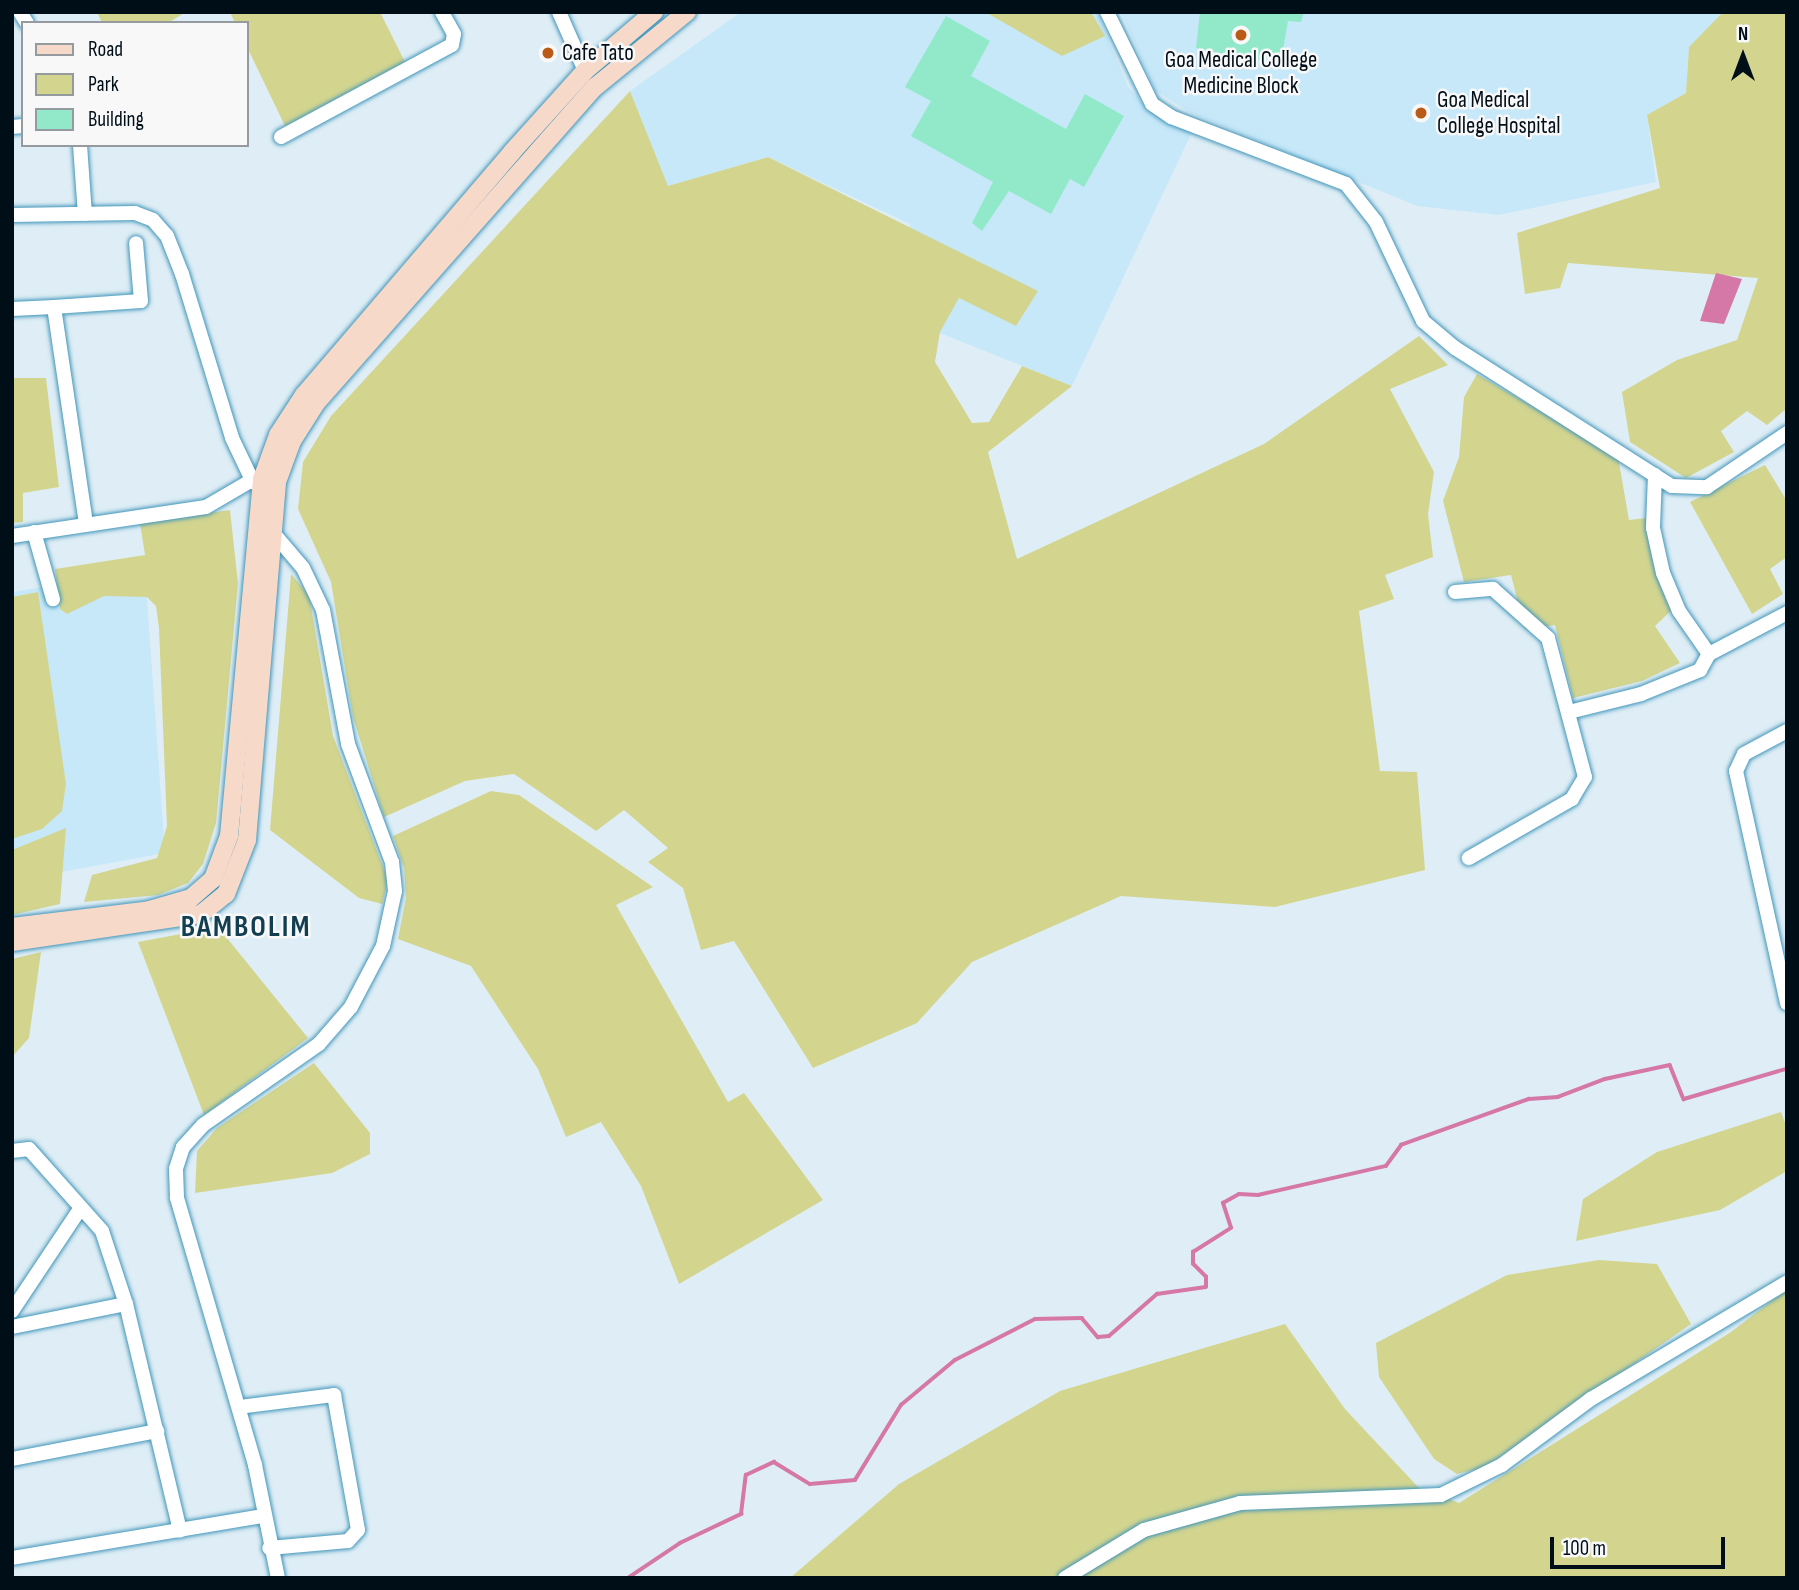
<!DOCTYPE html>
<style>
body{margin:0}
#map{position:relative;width:1799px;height:1590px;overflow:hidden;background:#dfeef6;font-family:"Sofia Sans Condensed",sans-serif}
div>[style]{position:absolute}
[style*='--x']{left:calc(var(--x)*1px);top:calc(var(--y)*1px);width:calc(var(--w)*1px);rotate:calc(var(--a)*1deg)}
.built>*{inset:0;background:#c6e8f9}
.green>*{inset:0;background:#d3d58f}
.water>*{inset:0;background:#d578a7}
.stream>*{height:3.5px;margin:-1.75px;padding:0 1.75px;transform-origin:1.75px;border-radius:1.75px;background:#d578a7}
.building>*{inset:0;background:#91e9c9}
.roads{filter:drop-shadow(0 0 2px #4296ba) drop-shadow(0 0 2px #4296ba)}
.minor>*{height:14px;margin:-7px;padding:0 7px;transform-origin:7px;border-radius:7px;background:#fff}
.major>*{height:18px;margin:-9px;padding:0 9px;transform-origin:9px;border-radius:9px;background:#f6d9c9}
.dots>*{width:19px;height:19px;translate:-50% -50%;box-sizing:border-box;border:4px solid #f8f8f8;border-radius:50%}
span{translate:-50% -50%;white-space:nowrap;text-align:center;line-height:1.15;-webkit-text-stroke:5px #f8f8f8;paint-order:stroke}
.poi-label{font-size:23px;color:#000e18}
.left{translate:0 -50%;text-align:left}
.district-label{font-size:30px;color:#113e51;font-weight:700;letter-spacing:2px}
.frame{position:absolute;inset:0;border:14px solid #000e18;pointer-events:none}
.legend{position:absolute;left:21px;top:21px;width:228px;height:126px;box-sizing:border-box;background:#f8f8f8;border:2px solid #959a9e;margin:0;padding:9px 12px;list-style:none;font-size:21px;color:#000e18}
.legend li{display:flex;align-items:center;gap:14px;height:35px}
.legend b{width:35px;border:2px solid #959a9e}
.north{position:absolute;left:1708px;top:21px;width:70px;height:70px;-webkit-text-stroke:5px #f8f8f8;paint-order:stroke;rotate:0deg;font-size:19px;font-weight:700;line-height:28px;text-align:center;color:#000e18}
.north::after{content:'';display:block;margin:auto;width:24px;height:32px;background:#000e18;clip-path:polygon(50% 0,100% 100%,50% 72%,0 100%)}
.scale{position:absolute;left:1550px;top:1537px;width:175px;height:32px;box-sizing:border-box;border:4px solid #000e18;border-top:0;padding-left:9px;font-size:21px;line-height:24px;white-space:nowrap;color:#000e18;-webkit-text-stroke:5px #f8f8f8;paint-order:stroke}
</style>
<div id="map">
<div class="built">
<i style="clip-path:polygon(741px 12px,1097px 12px,1128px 87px,1152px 112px,1192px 132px,1072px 386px,920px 325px,910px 224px,768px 157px,668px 186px,630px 91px)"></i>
<i style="clip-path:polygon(1121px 12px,1723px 12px,1689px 47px,1686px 93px,1647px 115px,1656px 182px,1499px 215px,1417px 206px,1189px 112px,1155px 90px)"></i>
<i style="clip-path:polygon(57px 585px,146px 585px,165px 853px,12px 881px,12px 592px)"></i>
</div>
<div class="green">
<i style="clip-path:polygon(97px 12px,186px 12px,168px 23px,102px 23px)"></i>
<i style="clip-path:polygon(230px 12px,380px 12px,405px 62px,285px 126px,247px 47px,247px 23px,235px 23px)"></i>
<i style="clip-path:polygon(985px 12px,1091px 12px,1105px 36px,1062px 56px)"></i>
<i style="clip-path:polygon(1723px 12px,1787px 12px,1787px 408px,1767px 425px,1747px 411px,1721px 431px,1734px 452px,1686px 478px,1630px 442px,1622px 392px,1677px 360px,1737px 340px,1758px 278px,1568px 263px,1560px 288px,1525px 294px,1517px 233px,1660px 188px,1647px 115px,1686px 93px,1689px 47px)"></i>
<i style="clip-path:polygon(630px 91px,668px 186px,768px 157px,1038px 291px,1016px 326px,959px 298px,940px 332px,935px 362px,972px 423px,989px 422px,1022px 366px,1072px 386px,988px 452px,1017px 559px,1264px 444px,1419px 336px,1448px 365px,1390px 389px,1434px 472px,1428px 514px,1433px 557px,1385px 575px,1394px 599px,1359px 611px,1380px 771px,1417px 772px,1425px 870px,1275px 907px,1121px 896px,972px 962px,917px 1023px,813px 1068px,734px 941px,701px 950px,683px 888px,648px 862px,668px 848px,624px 810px,596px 831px,514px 774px,465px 781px,384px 817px,353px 717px,331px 582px,298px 509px,303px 462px,331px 416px)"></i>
<i style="clip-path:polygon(1477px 374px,1618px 457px,1629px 520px,1646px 518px,1656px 572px,1673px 609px,1655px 626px,1680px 663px,1642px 681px,1573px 698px,1555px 625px,1525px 630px,1511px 575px,1464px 582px,1443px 501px,1459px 457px,1464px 397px)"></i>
<i style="clip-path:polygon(12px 378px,46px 378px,59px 487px,23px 493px,23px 522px,12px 523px)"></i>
<i style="clip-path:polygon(1765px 465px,1787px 501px,1787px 557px,1770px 569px,1783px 594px,1752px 614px,1690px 502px)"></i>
<i style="clip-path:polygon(230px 510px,238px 583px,216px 823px,203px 864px,188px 883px,158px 895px,84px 902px,92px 875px,157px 858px,167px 826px,159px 628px,156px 606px,147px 597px,104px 596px,67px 614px,60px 609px,55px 569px,145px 555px,140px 523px)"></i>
<i style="clip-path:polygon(291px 574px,309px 595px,333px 736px,388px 880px,382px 904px,359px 898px,270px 830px)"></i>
<i style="clip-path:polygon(38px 592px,66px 784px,62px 811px,42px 829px,12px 839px,12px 597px)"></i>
<i style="clip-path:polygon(491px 791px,519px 795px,653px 887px,616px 905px,728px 1102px,744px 1093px,823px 1200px,679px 1284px,641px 1186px,601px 1122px,566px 1137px,538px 1069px,471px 966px,398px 939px,406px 898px,404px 868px,393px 836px)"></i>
<i style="clip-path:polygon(66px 828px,60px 904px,12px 915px,12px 850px)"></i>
<i style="clip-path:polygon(218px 927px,308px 1038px,204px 1115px,138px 942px)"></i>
<i style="clip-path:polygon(41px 952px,29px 1038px,12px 1057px,12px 959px)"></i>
<i style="clip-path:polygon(314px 1063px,370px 1133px,370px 1154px,332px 1173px,195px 1193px,197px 1151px,217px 1128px)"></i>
<i style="clip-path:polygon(1781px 1112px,1787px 1128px,1787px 1171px,1720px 1210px,1576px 1241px,1583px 1199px,1657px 1152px)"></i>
<i style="clip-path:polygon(1599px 1260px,1657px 1264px,1691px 1324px,1485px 1467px,1457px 1474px,1434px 1459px,1379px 1377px,1376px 1343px,1507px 1275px)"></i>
<i style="clip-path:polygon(1787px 1289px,1787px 1578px,790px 1578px,899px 1484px,1060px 1391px,1285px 1324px,1345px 1409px,1418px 1487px,1459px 1503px,1731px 1332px)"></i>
</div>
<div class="water">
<i style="clip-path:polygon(1716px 273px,1742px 279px,1724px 324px,1700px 321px)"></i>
</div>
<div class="stream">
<i style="--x:628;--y:1578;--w:63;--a:-33.9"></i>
<i style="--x:680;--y:1543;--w:68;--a:-25.4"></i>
<i style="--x:741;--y:1514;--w:39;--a:-83"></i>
<i style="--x:746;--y:1475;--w:31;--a:-25"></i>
<i style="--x:774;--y:1462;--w:42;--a:31.4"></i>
<i style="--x:810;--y:1484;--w:45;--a:-5.1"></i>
<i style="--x:855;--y:1480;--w:88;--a:-58.5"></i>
<i style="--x:901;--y:1405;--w:70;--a:-39.8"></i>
<i style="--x:955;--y:1360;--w:90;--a:-27.1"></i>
<i style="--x:1035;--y:1319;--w:47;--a:-1.2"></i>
<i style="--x:1082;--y:1318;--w:25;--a:50"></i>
<i style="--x:1098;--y:1337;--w:11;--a:-5"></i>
<i style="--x:1109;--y:1336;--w:64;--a:-41.2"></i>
<i style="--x:1157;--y:1294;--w:49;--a:-8.1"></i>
<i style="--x:1206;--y:1287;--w:10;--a:-90"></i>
<i style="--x:1206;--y:1277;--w:18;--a:-135"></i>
<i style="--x:1193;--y:1264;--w:12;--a:-90"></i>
<i style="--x:1193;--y:1252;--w:45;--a:-32.3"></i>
<i style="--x:1231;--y:1228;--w:26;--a:-108"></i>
<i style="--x:1223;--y:1203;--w:18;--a:-29"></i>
<i style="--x:1239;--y:1194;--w:19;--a:3"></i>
<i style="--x:1258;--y:1195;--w:131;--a:-12.8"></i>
<i style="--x:1386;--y:1166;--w:26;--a:-54"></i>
<i style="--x:1401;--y:1145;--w:136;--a:-19.8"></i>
<i style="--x:1529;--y:1099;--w:29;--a:-4"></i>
<i style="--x:1558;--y:1097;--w:50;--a:-21"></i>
<i style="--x:1605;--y:1079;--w:66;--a:-12.2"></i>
<i style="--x:1670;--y:1065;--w:37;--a:68"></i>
<i style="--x:1684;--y:1099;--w:106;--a:-16.4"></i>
</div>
<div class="building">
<i style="clip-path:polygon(1200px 12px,1304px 12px,1301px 22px,1288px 21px,1283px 50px,1261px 61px,1196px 48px)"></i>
<i style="clip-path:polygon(946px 16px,990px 41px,971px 76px,1066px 129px,1085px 94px,1124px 116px,1084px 187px,1070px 179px,1051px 214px,1009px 191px,982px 231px,972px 223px,993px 182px,911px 136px,931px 101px,905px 87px)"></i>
</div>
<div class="roads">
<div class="minor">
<i style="--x:20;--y:12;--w:13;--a:58"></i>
<i style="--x:559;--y:12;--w:64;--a:66.2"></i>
<i style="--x:1107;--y:12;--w:102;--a:63.9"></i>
<i style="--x:1152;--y:104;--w:23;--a:34"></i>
<i style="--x:1171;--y:117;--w:187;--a:20.9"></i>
<i style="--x:1346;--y:184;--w:48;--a:51.7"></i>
<i style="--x:1376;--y:222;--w:110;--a:64.6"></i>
<i style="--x:1423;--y:321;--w:42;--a:40.2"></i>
<i style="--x:1455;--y:348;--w:257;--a:32.5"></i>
<i style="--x:1672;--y:486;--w:35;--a:2"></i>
<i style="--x:1707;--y:487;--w:97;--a:-34"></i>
<i style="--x:12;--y:127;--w:11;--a:-5"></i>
<i style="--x:281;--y:137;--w:194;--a:-28.3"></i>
<i style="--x:452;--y:45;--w:11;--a:-80"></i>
<i style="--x:454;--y:34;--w:25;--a:-119"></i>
<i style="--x:80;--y:145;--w:69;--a:85.9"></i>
<i style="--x:12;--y:215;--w:123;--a:-0.9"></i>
<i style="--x:135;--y:213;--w:19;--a:21"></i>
<i style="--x:153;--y:220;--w:21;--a:49"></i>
<i style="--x:167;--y:236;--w:41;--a:68.5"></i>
<i style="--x:182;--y:274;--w:171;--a:73"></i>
<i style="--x:232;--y:438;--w:47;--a:64.5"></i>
<i style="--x:252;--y:480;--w:21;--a:43"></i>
<i style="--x:54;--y:307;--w:87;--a:-3.9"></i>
<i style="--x:141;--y:301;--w:58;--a:-94.9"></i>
<i style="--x:12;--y:309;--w:42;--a:-2.7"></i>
<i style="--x:54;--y:307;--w:220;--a:81.6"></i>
<i style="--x:1655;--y:475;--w:53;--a:92.2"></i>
<i style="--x:1653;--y:528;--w:46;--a:77.5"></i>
<i style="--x:1663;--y:573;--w:41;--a:67.2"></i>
<i style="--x:1679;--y:611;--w:52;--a:55.1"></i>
<i style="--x:1709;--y:654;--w:88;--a:-27.7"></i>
<i style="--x:269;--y:528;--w:52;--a:49.6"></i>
<i style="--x:303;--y:568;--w:47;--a:64.5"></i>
<i style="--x:323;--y:610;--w:136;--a:79.4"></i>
<i style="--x:348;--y:744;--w:126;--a:69.6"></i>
<i style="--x:392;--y:862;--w:29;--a:84"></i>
<i style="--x:395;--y:891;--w:56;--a:102.3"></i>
<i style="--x:383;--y:946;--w:69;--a:117.7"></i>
<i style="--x:351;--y:1007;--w:49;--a:130.9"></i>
<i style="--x:319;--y:1044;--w:141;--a:145.1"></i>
<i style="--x:203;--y:1125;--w:30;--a:132"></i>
<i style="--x:183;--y:1147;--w:23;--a:108"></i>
<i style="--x:176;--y:1169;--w:29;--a:88"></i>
<i style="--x:177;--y:1198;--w:278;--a:73.7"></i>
<i style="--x:255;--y:1465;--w:115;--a:78.5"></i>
<i style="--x:34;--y:532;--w:70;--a:74.2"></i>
<i style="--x:12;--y:536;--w:196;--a:-8.5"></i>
<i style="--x:206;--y:507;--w:53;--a:-30.4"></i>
<i style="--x:1455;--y:592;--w:38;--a:-5"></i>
<i style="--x:1493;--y:589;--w:74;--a:41.7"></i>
<i style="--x:1548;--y:638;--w:144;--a:75.1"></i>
<i style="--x:1585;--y:777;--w:26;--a:121"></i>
<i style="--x:1572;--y:799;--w:119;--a:150.2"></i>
<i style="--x:1569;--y:712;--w:74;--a:-14"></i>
<i style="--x:1641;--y:694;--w:64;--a:-22.1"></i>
<i style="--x:1700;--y:670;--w:18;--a:-61"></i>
<i style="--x:1787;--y:731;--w:49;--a:151.9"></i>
<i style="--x:1744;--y:754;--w:19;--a:115"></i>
<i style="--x:1736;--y:771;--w:238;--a:77.6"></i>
<i style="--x:12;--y:1151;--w:17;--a:-7"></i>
<i style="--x:29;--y:1149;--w:110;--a:48.3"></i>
<i style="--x:102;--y:1231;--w:77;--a:71.8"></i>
<i style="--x:126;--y:1304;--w:233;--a:76.6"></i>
<i style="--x:12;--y:1311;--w:123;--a:-56.3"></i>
<i style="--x:12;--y:1327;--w:116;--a:-11.4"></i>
<i style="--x:239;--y:1407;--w:96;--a:-7.2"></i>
<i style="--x:334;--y:1395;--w:137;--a:79.9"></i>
<i style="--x:358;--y:1530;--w:15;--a:132"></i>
<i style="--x:348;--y:1541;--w:79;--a:174.9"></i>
<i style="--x:12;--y:1459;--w:148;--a:-10.9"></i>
<i style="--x:12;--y:1558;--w:254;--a:-9.5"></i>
<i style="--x:1065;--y:1578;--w:92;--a:-31.3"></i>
<i style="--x:1144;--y:1530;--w:100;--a:-15.7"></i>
<i style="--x:1240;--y:1503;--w:201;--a:-2.3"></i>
<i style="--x:1441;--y:1495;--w:68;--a:-26.2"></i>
<i style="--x:1502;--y:1465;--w:111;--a:-36.6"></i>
<i style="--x:1591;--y:1399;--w:228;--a:-30.8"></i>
</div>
<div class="major">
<i style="--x:12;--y:927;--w:139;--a:-7"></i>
<i style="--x:150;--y:910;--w:43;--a:-16.3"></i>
<i style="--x:191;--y:898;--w:29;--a:-41"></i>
<i style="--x:213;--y:879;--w:46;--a:-69.6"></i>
<i style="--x:229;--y:836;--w:359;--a:-84.7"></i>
<i style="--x:262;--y:479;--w:47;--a:-70"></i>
<i style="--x:278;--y:435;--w:48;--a:-57"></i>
<i style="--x:304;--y:395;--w:320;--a:-49.4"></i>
<i style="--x:512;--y:152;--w:109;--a:-48"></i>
<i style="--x:585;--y:71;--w:91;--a:-40.5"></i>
<i style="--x:12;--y:942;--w:191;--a:-8.4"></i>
<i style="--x:201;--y:914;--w:32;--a:-39"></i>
<i style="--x:226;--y:894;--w:58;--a:-68.7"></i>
<i style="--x:247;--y:840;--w:359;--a:-85.2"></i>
<i style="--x:277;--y:482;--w:44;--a:-69.9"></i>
<i style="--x:292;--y:441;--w:45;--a:-57.7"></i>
<i style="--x:316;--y:403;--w:422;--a:-48.6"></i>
<i style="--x:595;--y:87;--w:119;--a:-39.2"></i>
</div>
</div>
<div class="dots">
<i style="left:1241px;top:35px;background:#ba5a17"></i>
<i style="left:548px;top:53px;background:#ba5a17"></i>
<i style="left:1421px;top:113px;background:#ba5a17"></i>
</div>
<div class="poi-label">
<span class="left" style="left:562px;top:53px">Cafe Tato</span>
<span style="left:1241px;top:73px">Goa Medical College<br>Medicine Block</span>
<span class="left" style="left:1437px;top:113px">Goa Medical<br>College Hospital</span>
</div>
<div class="district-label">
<span style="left:246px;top:927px">BAMBOLIM</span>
</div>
<div class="frame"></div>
<ul class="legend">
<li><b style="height:9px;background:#f6d9c9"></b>Road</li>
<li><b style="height:19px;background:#d3d58f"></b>Park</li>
<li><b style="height:19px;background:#91e9c9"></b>Building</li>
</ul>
<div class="north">N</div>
<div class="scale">100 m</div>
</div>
